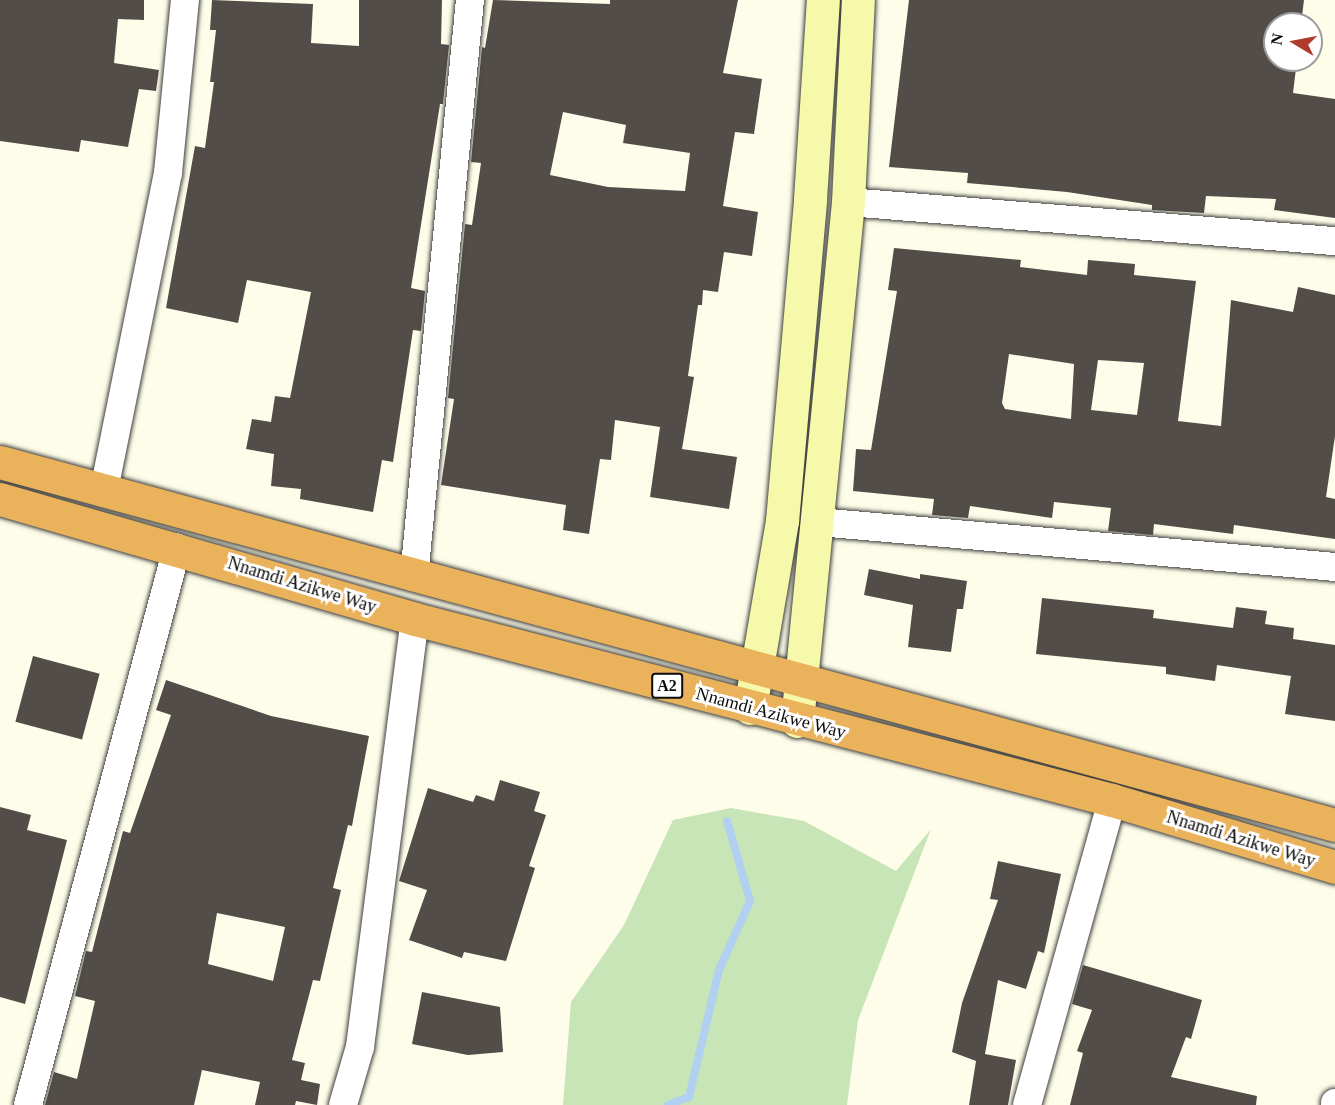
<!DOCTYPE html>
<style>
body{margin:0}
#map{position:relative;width:1335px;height:1105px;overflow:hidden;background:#fefde9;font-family:"Times New Roman",serif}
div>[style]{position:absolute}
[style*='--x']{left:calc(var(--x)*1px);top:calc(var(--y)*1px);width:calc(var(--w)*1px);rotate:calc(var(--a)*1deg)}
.green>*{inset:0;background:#c7e5b6}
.stream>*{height:8px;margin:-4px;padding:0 4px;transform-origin:4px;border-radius:4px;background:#b2d0f1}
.building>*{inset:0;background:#524d48;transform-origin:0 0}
.roads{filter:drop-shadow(0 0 2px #3e3e3e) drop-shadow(0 0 2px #3e3e3e)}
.street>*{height:28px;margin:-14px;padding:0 14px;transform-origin:14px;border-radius:14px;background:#fff}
.secondary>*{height:33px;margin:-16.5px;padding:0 16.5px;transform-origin:16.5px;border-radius:16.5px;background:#f6f9a9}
.highway>*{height:33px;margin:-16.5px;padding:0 16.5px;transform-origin:16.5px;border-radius:16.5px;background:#eab25b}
span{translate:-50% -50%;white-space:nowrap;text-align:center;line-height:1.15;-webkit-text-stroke:6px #fff;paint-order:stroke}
.shield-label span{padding:2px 4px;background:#fff;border:2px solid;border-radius:4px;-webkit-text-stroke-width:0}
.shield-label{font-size:16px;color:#0b0b0b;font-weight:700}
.street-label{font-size:18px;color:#0b0b0b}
.north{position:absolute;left:1263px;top:12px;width:60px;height:60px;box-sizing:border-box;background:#fff;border:2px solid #9d9d9d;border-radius:50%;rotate:280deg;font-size:16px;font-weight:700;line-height:24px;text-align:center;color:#0b0b0b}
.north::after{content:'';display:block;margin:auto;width:21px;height:27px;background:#b03b2d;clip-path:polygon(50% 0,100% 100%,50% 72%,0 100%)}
</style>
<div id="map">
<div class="green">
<i style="clip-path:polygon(731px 808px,804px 821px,896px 871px,931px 829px,858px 1020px,847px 1105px,563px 1105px,571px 1002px,624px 925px,673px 820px)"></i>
</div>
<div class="stream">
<i style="--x:668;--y:1105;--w:22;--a:-21"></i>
<i style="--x:689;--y:1097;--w:130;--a:-76.7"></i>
<i style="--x:719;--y:970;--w:76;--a:-65.8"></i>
<i style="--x:750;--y:901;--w:83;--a:-106"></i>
</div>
<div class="building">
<i style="clip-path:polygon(0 0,144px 0,144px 20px,118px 19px,114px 63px,159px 70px,156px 91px,139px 89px,128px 147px,81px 140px,79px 152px,0 141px)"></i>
<i style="clip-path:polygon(212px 0,313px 4px,311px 43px,359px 46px,359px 0,442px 0,441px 44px,449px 45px,443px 104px,440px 104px,411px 288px,425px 291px,421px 331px,413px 330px,393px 462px,382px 460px,373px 512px,300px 499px,301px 489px,271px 486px,274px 454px,246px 449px,252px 419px,271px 422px,275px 396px,290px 398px,311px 292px,247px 280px,238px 323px,166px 308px,195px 146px,205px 148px,214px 82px,210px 82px,216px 30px,210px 30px)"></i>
<i style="clip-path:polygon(evenodd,493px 0,610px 4px,610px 0,738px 0,723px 73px,762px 79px,754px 134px,735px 132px,723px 206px,758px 212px,752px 256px,724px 252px,718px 292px,703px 290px,702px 305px,698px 305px,688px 376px,694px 377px,682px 449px,737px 457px,729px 509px,650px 497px,660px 427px,615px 420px,611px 460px,600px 459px,589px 534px,563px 530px,566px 505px,441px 485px,454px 399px,448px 398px,465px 224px,472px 225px,481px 163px,471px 162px,482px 47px,485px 48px,493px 0,563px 112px,626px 125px,623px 143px,690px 153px,685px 191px,608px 187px,550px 175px,563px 112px)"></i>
<i style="clip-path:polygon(909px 0,1304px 0,1301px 24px,1275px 24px,1275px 60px,1297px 60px,1293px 93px,1335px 99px,1335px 218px,1274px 210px,1276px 199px,1206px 196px,1204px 213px,1152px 210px,1152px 205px,1067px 192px,967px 183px,968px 173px,889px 167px)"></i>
<i style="clip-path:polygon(evenodd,894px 248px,1021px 260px,1020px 267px,1087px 275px,1088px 260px,1135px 264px,1134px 275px,1196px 281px,1178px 421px,1221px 426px,1231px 300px,1293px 312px,1298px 287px,1335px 295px,1335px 436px,1326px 497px,1335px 499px,1335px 539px,1234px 525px,1233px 534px,1154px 524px,1153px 535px,1108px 531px,1111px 508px,1054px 502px,1052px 518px,970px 506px,968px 518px,932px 515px,934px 499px,853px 491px,856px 449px,871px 450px,897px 291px,888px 290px,894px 248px,1009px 354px,1074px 364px,1071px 419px,1005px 409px,1002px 403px,1009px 354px,894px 248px,1098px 360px,1144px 363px,1137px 415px,1091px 410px,1098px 360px)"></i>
<i style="clip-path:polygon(869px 569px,920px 579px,920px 574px,967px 581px,963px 609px,957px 609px,951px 652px,908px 647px,913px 605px,864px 595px)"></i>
<i style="clip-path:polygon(1042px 598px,1154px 610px,1153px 618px,1233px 628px,1236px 607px,1267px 611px,1265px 624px,1294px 628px,1293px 639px,1335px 645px,1335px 721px,1285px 714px,1291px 676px,1217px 665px,1215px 681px,1166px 674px,1166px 667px,1036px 654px)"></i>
<i style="left:33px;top:656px;width:69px;height:68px;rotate:15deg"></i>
<i style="clip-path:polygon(evenodd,166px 680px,271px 716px,369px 736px,352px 826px,348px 825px,333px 888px,341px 890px,320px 981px,313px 980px,292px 1060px,305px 1063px,301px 1080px,320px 1084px,317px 1105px,296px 1101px,295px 1105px,255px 1105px,260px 1082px,202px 1070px,194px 1105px,45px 1105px,54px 1072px,77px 1079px,95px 1001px,75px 996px,86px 951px,92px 952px,123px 831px,130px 833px,171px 715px,156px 710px,166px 680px,217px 913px,285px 927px,273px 981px,208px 964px,217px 913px)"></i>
<i style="clip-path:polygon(500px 780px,540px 792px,534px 811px,546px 815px,529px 866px,535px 868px,506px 961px,464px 952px,462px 958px,409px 940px,427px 890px,399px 881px,428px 788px,473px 802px,476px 795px,494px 801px)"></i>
<i style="clip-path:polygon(0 807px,31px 815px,27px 830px,67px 840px,25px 1004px,0 997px)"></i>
<i style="clip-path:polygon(998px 861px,1061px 874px,1044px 953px,1038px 951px,1026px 989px,998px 980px,985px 1054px,1016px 1060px,1008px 1105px,969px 1105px,976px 1061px,952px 1052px,962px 1003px,998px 900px,990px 899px)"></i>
<i style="clip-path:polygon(1083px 965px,1202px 1000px,1191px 1039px,1186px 1037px,1171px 1077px,1257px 1096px,1256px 1105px,1070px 1105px,1083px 1053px,1077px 1051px,1092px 1010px,1072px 1004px)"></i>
<i style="clip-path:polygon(422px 992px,500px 1007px,503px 1052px,468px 1055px,412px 1044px)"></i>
</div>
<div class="roads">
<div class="street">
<i style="--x:848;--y:202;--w:489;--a:4.6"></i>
<i style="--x:104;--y:490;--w:323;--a:-78.6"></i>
<i style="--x:168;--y:173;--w:174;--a:-84.4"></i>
<i style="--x:818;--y:522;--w:519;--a:4.97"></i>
<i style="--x:414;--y:577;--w:580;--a:-84.46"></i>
<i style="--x:28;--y:1105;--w:577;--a:-75.02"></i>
<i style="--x:343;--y:1105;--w:60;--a:-73.7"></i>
<i style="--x:360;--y:1047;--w:432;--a:-82.7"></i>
<i style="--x:1027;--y:1105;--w:317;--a:-74.4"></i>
<i style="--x:1335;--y:1105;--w:2;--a:-90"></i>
</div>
<div class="secondary">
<i style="--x:750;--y:708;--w:190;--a:-80.3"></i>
<i style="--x:782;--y:521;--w:323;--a:-85"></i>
<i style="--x:810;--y:199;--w:199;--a:-86.3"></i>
<i style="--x:797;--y:721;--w:521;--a:-84.39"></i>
<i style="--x:848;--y:202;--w:202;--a:-87.2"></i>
</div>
<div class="highway">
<i style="--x:0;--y:462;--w:1383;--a:15.21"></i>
<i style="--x:0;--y:499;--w:432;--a:16.1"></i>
<i style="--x:415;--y:619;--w:720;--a:14.56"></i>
<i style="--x:1112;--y:800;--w:233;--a:16.7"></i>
</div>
</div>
<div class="shield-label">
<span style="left:667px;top:686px">A2</span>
</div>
<div class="street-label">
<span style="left:302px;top:585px;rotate:17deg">Nnamdi Azikwe Way</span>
<span style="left:771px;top:713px;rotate:15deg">Nnamdi Azikwe Way</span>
<span style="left:1241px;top:839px;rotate:17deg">Nnamdi Azikwe Way</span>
</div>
<div class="north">N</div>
</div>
